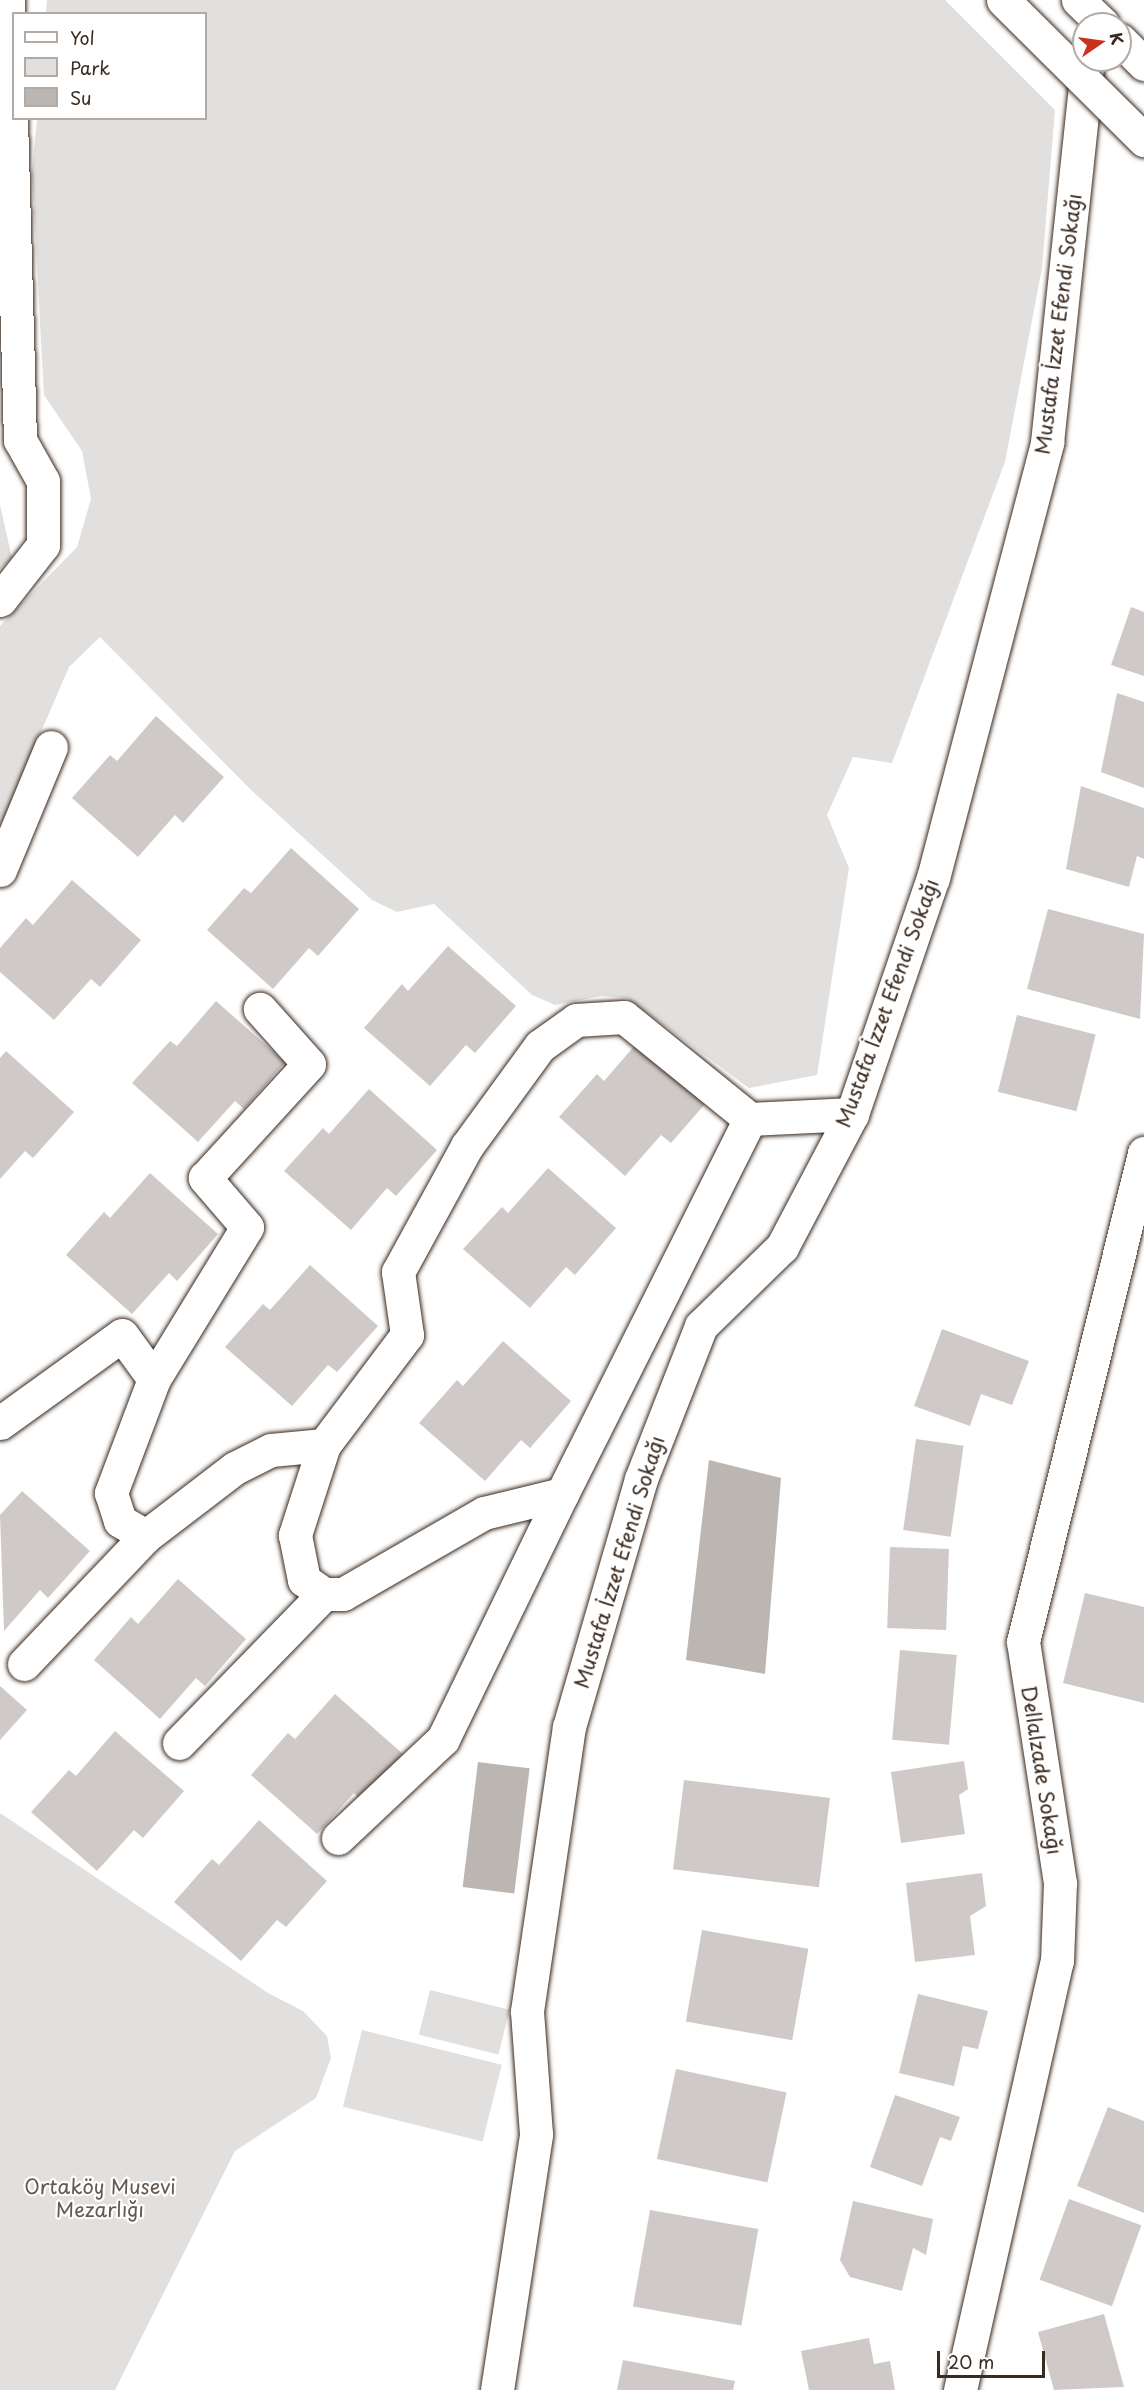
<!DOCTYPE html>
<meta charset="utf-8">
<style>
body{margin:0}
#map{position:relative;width:1144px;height:2390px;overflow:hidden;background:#fff;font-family:"Playpen Sans",sans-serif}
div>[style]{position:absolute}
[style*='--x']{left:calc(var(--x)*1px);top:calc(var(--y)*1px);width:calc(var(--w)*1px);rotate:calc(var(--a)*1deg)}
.green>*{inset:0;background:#e2e0de;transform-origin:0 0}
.water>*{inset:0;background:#bcb6b3;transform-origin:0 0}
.building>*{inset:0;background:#cfcac7;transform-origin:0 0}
.roads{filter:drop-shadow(0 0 2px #3b2a1e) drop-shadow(0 0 2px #3b2a1e)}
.minor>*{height:33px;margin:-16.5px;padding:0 16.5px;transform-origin:16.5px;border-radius:16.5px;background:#fff}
.highway>*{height:33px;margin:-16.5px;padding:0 16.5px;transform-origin:16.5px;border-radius:16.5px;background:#fff}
.bridges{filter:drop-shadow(0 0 2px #3b2a1e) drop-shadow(0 0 2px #3b2a1e)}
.highway-bridge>*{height:33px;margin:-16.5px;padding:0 16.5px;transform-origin:16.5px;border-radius:16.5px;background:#fff}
span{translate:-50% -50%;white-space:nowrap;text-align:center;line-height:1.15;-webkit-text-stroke:4.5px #fff;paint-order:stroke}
.street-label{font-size:20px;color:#3b2a1e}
.park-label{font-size:20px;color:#65584e}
.legend{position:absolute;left:12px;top:12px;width:195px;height:108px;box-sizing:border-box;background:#fff;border:2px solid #b1aaa5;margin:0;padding:8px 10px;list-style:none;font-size:18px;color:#3b2a1e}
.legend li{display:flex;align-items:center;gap:12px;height:30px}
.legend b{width:30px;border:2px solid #b1aaa5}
.north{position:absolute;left:1072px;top:12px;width:60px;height:60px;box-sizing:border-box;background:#fff;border:2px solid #b1aaa5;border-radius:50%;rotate:77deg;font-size:16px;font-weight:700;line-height:24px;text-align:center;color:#3b2a1e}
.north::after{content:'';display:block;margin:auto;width:21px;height:27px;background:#c8321e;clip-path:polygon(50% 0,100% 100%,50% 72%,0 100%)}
.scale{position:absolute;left:937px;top:2351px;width:108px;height:27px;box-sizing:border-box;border:3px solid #3b2a1e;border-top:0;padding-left:8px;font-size:18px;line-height:21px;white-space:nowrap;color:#3b2a1e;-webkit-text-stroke:4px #fff;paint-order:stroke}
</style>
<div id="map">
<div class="green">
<i style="clip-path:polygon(47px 0,945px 0,1055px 110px,1042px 268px,1005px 462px,892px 763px,853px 757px,827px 815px,849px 868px,817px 1075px,749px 1088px,627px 998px,601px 996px,555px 1005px,532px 995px,434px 904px,397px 912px,372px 900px,250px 789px,100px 637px,69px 667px,0 827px,0 626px,77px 547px,91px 499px,82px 451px,44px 395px,32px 172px,37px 119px,206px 118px,206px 14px,46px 13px)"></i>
<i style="clip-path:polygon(0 505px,12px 558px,0 569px)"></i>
<i style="clip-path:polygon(0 1813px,268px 1993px,303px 2011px,327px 2036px,331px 2058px,316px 2098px,235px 2151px,115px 2390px,0 2390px)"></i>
<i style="left:430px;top:1990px;width:82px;height:46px;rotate:14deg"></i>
<i style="left:362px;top:2030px;width:144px;height:79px;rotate:14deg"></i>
</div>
<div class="water">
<i style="clip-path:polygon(709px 1460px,781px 1478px,765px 1674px,686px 1660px)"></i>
<i style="left:478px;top:1762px;width:52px;height:126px;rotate:7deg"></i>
</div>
<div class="building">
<i style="clip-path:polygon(1131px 607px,1144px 612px,1144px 676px,1111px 665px)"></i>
<i style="clip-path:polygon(1117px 693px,1144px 702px,1144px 788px,1101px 772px)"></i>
<i style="clip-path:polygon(156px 716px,224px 777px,183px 823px,175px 815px,138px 857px,72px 798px,110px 755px,117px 761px)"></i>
<i style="clip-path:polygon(1081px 786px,1144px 808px,1144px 859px,1137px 856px,1129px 887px,1066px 869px)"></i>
<i style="clip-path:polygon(291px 848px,359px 909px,318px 956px,309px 948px,273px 989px,207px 930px,244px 888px,251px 893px)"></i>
<i style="clip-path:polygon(72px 880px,141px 940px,100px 987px,91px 979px,54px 1020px,0 972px,0 948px,26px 918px,33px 925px)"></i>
<i style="clip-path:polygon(1048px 909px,1144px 934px,1140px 1019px,1027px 989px)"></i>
<i style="clip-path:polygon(448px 946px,516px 1006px,475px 1053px,466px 1045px,430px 1086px,364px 1028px,402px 984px,408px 991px)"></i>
<i style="clip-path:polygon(216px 1001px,285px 1062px,244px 1109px,235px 1101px,198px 1142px,132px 1083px,170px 1041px,177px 1046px)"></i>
<i style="left:1017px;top:1015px;width:81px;height:79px;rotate:14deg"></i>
<i style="clip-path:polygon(643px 1036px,712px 1096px,671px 1143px,661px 1135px,625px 1176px,559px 1117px,597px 1074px,604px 1081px)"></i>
<i style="clip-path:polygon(6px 1051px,74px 1112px,33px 1158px,25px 1151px,0 1179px,0 1058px)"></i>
<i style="clip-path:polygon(369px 1089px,437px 1150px,396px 1196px,387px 1188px,351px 1230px,284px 1171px,323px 1128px,329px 1134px)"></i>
<i style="clip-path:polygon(548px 1168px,616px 1228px,575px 1275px,566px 1267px,530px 1308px,463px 1249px,502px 1207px,508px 1213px)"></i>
<i style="clip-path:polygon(150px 1173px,218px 1234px,177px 1281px,169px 1273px,132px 1314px,66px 1255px,104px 1212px,110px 1218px)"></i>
<i style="clip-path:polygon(310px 1265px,378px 1326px,337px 1372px,328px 1365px,292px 1406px,225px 1347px,263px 1304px,270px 1310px)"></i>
<i style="clip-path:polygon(942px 1329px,1029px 1361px,1012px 1405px,981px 1394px,970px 1426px,914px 1406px)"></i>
<i style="clip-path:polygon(503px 1341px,571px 1401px,530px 1448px,521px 1440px,485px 1481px,419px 1423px,457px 1380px,463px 1386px)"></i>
<i style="left:916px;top:1439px;width:48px;height:92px;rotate:8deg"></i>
<i style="clip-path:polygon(22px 1491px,90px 1551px,48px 1598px,40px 1590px,4px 1631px,0 1515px)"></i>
<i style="left:890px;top:1547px;width:59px;height:81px;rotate:2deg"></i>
<i style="clip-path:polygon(178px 1579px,246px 1639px,205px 1686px,196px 1678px,160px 1719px,94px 1660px,131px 1617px,138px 1624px)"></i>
<i style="clip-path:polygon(1085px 1593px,1144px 1607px,1144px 1703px,1063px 1683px)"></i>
<i style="left:900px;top:1650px;width:57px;height:90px;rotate:5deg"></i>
<i style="clip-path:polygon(0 1686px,27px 1710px,0 1740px)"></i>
<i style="clip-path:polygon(335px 1694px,403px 1754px,362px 1801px,354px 1793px,317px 1834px,251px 1775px,288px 1733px,295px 1739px)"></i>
<i style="clip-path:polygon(115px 1731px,184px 1791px,143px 1838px,134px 1830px,97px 1871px,31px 1812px,69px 1770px,76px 1776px)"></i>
<i style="clip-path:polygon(964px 1761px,968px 1789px,959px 1795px,965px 1834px,901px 1843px,891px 1772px)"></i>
<i style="left:684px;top:1780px;width:147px;height:90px;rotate:7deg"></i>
<i style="clip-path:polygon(259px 1820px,327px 1881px,286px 1927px,277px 1920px,241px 1961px,174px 1902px,212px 1859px,219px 1865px)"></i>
<i style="clip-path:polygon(982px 1873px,986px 1906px,970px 1916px,975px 1955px,915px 1962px,906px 1883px)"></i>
<i style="left:702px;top:1930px;width:108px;height:93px;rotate:10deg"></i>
<i style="clip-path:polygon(918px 1994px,988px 2011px,978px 2049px,963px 2046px,954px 2086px,899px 2073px)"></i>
<i style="left:676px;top:2069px;width:113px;height:92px;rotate:12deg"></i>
<i style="clip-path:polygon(895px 2095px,960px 2117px,951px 2141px,940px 2137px,922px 2186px,870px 2167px)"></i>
<i style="clip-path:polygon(1108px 2107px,1144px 2121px,1144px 2213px,1077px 2186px)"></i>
<i style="left:1069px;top:2199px;width:77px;height:86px;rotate:20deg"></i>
<i style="clip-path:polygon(853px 2201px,933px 2219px,926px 2255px,913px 2248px,902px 2291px,850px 2277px,840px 2260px)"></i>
<i style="left:650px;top:2210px;width:110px;height:98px;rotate:10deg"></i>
<i style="clip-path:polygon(1104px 2314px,1124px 2387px,1054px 2390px,1038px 2332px)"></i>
<i style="clip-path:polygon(869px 2338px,874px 2364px,890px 2361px,895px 2390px,809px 2390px,801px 2351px)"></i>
<i style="clip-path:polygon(623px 2360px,735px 2381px,733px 2390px,617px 2390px)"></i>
</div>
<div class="roads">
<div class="minor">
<i style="--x:0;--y:600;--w:70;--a:-52"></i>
<i style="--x:43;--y:545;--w:64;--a:-90"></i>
<i style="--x:43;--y:481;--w:47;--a:-119.3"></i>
<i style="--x:20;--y:440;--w:440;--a:-91.6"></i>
<i style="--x:0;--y:870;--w:133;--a:-67.5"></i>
<i style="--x:154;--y:1379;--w:178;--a:-58.5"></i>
<i style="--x:247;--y:1227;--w:65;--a:-130.6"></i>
<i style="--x:205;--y:1178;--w:154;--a:-47.6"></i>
<i style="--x:309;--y:1064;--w:74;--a:-131.7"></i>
<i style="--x:0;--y:1423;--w:150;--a:-35.8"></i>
<i style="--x:122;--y:1335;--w:54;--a:54"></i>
<i style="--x:154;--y:1379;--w:122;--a:110.7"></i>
<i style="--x:111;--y:1493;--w:29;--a:72"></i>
<i style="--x:120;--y:1521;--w:30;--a:30"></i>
<i style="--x:146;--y:1536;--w:112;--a:-37.4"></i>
<i style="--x:235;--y:1468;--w:40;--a:-26.6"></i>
<i style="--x:271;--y:1450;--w:53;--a:-5.4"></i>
<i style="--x:324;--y:1445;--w:95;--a:107.9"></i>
<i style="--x:295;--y:1535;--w:46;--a:78.7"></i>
<i style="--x:304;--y:1580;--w:24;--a:35"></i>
<i style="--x:324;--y:1594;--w:19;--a:0"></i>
<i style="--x:343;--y:1594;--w:163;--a:-29.9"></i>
<i style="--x:484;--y:1513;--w:80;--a:-13.7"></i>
<i style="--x:562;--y:1494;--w:419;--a:-63.4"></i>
<i style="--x:750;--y:1119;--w:102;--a:-2.8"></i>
<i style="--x:324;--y:1445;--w:138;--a:-53"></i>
<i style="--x:407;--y:1335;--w:64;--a:-98.1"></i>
<i style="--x:398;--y:1272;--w:144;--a:-61.3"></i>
<i style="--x:467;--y:1146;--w:124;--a:-53.9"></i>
<i style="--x:540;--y:1046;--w:44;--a:-35.8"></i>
<i style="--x:576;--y:1020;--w:48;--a:-3.6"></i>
<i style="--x:624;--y:1017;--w:162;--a:39"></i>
<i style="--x:24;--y:1664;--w:177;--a:-46.4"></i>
<i style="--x:179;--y:1743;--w:208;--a:-45.8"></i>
<i style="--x:338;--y:1838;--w:144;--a:-43.3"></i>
<i style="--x:443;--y:1739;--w:272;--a:-64.1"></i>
<i style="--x:497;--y:2390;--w:259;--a:-81.3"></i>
<i style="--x:536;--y:2134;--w:123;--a:-94.2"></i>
<i style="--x:527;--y:2011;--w:287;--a:-81.6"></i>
<i style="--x:569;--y:1727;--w:258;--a:-73.8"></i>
<i style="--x:641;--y:1479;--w:164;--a:-68.6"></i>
<i style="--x:701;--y:1326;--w:113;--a:-44.3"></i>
<i style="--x:782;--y:1247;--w:150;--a:-62.2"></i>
<i style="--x:852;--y:1114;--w:250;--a:-71.1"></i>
<i style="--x:933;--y:878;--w:451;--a:-75.3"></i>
<i style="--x:1047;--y:442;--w:384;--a:-83.9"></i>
<i style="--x:960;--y:2390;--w:440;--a:-77.3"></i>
<i style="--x:1057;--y:1961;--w:78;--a:-87.8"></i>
<i style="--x:1060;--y:1883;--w:244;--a:-98.7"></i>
<i style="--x:1023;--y:1642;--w:504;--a:-76.1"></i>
</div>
<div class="highway">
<i style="--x:1120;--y:40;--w:34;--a:45"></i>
</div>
</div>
<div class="bridges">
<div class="highway-bridge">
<i style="--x:1003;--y:0;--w:199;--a:44.8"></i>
<i style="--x:1078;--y:0;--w:35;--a:44"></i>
</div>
</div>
<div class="street-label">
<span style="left:1058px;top:324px;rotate:-83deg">Mustafa İzzet Efendi Sokağı</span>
<span style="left:887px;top:1003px;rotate:-70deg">Mustafa İzzet Efendi Sokağı</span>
<span style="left:619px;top:1562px;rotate:-73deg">Mustafa İzzet Efendi Sokağı</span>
<span style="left:1042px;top:1770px;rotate:81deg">Dellalzade Sokağı</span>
</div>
<div class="park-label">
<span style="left:100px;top:2198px">Ortaköy Musevi<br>Mezarlığı</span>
</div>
<ul class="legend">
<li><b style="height:8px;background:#fff"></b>Yol</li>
<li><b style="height:16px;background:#e2e0de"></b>Park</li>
<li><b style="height:16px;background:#bcb6b3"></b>Su</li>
</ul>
<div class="north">K</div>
<div class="scale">20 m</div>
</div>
